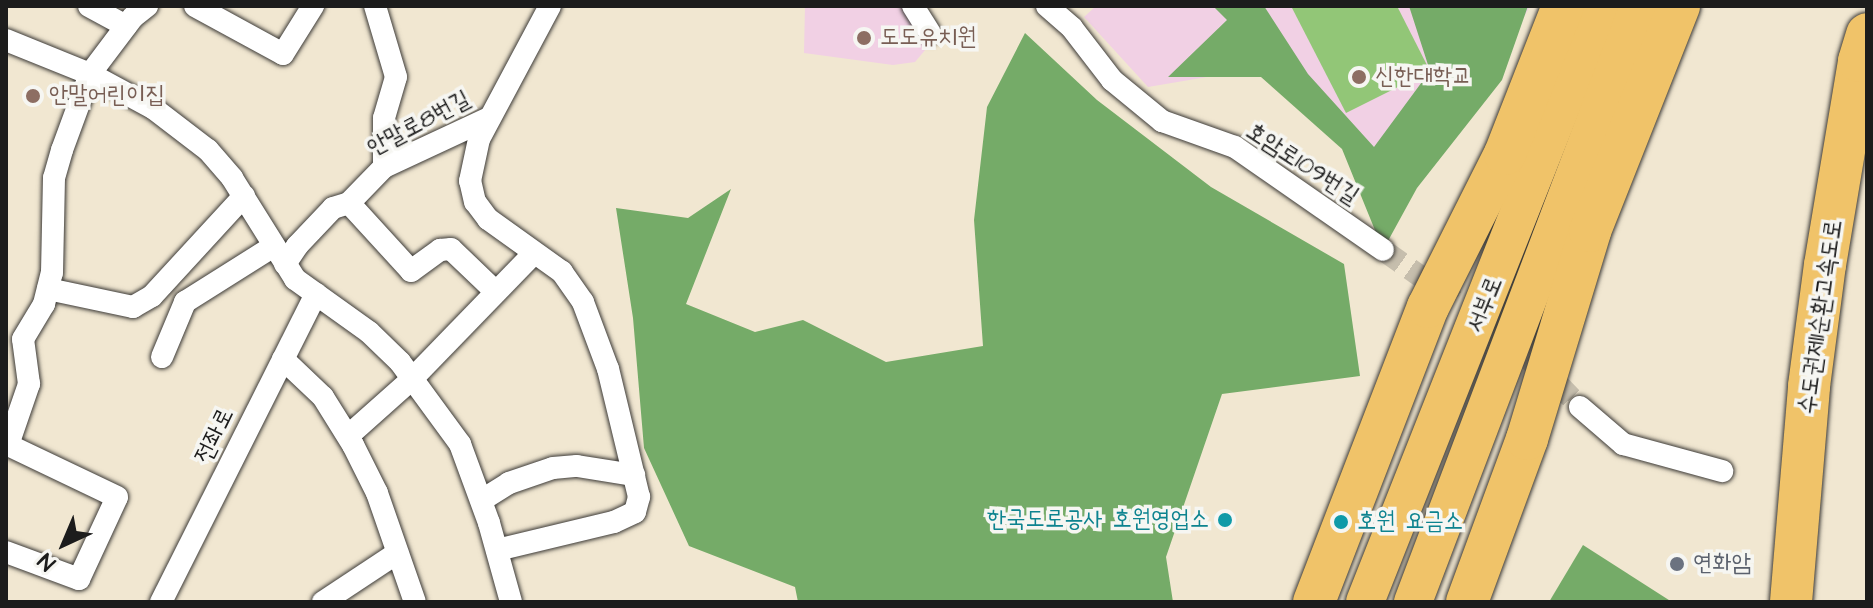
<!DOCTYPE html>
<meta charset="utf-8">
<style>
body{margin:0}
#map{position:relative;width:1873px;height:608px;overflow:hidden;background:#f1e7d1;font-family:"Architects Daughter","Poor Story",sans-serif}
div>[style]{position:absolute}
[style*='--x']{left:calc(var(--x)*1px);top:calc(var(--y)*1px);width:calc(var(--w)*1px);rotate:calc(var(--a)*1deg)}
.built>*{inset:0;background:#f1d0e4}
.green>*{inset:0;background:#92c677}
.forest>*{inset:0;background:#75ab68}
.minor-tunnel>*{height:22px;margin-top:-11px;transform-origin:0;background:repeating-linear-gradient(90deg,#c6bead 0 22px,transparent 0 33px)}
.roads{filter:drop-shadow(0 0 2px #3c3a37) drop-shadow(0 0 2px #3c3a37)}
.minor>*{height:22px;margin:-11px;padding:0 11px;transform-origin:11px;border-radius:11px;background:#fff}
.trunk>*{height:38px;margin:-19px;padding:0 19px;transform-origin:19px;border-radius:19px;background:#f0c369}
.motorway>*{height:42px;margin:-21px;padding:0 21px;transform-origin:21px;border-radius:21px;background:#f0c369}
.dots>*{width:22px;height:22px;translate:-50% -50%;box-sizing:border-box;border:4px solid #f6f6f2;border-radius:50%}
span{translate:-50% -50%;white-space:nowrap;text-align:center;line-height:1.15;-webkit-text-stroke:7px #f6f6f2;paint-order:stroke}
.education-label{font-size:24px;color:#785e54}
.left{translate:0 -50%;text-align:left}
.street-label{font-size:24px;color:#1c1c1c}
.culture-label{font-size:24px;color:#0d838f}
.right{translate:-100% -50%;text-align:right}
.worship-label{font-size:24px;color:#5b616d}
.frame{position:absolute;inset:0;border:8px solid #1c1c1c;pointer-events:none}
.north{position:absolute;left:24px;top:504px;width:80px;height:80px;-webkit-text-stroke:6px #f6f6f2;paint-order:stroke;rotate:224deg;font-size:22px;font-weight:700;line-height:32px;text-align:center;color:#1c1c1c}
.north::after{content:'';display:block;margin:auto;width:28px;height:36px;background:#1c1c1c;clip-path:polygon(50% 0,100% 100%,50% 72%,0 100%)}
</style>
<div id="map">
<div class="built">
<i style="clip-path:polygon(805px 6px,908px 6px,921px 26px,926px 49px,915px 62px,893px 65px,804px 53px)"></i>
<i style="clip-path:polygon(1096px 6px,1530px 6px,1518px 28px,1364px 159px,1260px 68px,1148px 87px,1084px 17px)"></i>
</div>
<div class="green">
<i style="clip-path:polygon(1291px 6px,1397px 6px,1430px 71px,1346px 113px)"></i>
</div>
<div class="forest">
<i style="clip-path:polygon(1213px 6px,1264px 6px,1308px 74px,1374px 147px,1430px 71px,1409px 6px,1528px 6px,1502px 80px,1417px 188px,1383px 250px,1342px 149px,1261px 77px,1168px 77px,1227px 20px)"></i>
<i style="clip-path:polygon(1025px 33px,1097px 100px,1211px 187px,1344px 264px,1360px 376px,1222px 394px,1166px 557px,1173px 602px,798px 602px,795px 587px,689px 546px,644px 448px,633px 318px,616px 208px,688px 218px,731px 189px,686px 304px,755px 332px,803px 320px,886px 362px,983px 346px,974px 220px,987px 107px)"></i>
<i style="clip-path:polygon(1583px 545px,1672px 602px,1549px 602px)"></i>
</div>
<div class="minor-tunnel">
<i style="--x:1383;--y:250;--w:115;--a:35.1"></i>
<i style="--x:1477;--y:316;--w:103;--a:39.9"></i>
<i style="--x:1556;--y:382;--w:35;--a:46"></i>
</div>
<div class="roads">
<div class="minor">
<i style="--x:89;--y:6;--w:42;--a:28.4"></i>
<i style="--x:195;--y:6;--w:100;--a:28.6"></i>
<i style="--x:283;--y:54;--w:57;--a:-58"></i>
<i style="--x:375;--y:6;--w:74;--a:73.5"></i>
<i style="--x:396;--y:77;--w:43;--a:106.3"></i>
<i style="--x:384;--y:118;--w:49;--a:90"></i>
<i style="--x:913;--y:6;--w:32;--a:58"></i>
<i style="--x:1047;--y:6;--w:33;--a:41"></i>
<i style="--x:1072;--y:28;--w:66;--a:52.4"></i>
<i style="--x:1112;--y:80;--w:65;--a:39.4"></i>
<i style="--x:1162;--y:121;--w:77;--a:19.6"></i>
<i style="--x:1235;--y:147;--w:180;--a:34.8"></i>
<i style="--x:6;--y:40;--w:91;--a:22"></i>
<i style="--x:90;--y:74;--w:72;--a:28.4"></i>
<i style="--x:153;--y:108;--w:69;--a:37.4"></i>
<i style="--x:208;--y:150;--w:37;--a:49"></i>
<i style="--x:232;--y:178;--w:119;--a:58"></i>
<i style="--x:295;--y:279;--w:91;--a:35.6"></i>
<i style="--x:369;--y:332;--w:43;--a:44.1"></i>
<i style="--x:400;--y:362;--w:102;--a:53.8"></i>
<i style="--x:460;--y:444;--w:84;--a:69.8"></i>
<i style="--x:489;--y:523;--w:82;--a:74.4"></i>
<i style="--x:349;--y:203;--w:92;--a:47.6"></i>
<i style="--x:411;--y:271;--w:36;--a:-36"></i>
<i style="--x:440;--y:250;--w:11;--a:-5"></i>
<i style="--x:451;--y:249;--w:62;--a:43.7"></i>
<i style="--x:285;--y:264;--w:22;--a:-56"></i>
<i style="--x:297;--y:246;--w:52;--a:-46.5"></i>
<i style="--x:333;--y:208;--w:17;--a:-17"></i>
<i style="--x:349;--y:203;--w:50;--a:-45.8"></i>
<i style="--x:384;--y:167;--w:116;--a:-25"></i>
<i style="--x:48;--y:289;--w:87;--a:12"></i>
<i style="--x:133;--y:307;--w:22;--a:-30"></i>
<i style="--x:152;--y:296;--w:136;--a:-47.4"></i>
<i style="--x:162;--y:357;--w:60;--a:-67.3"></i>
<i style="--x:185;--y:302;--w:105;--a:-32.2"></i>
<i style="--x:283;--y:359;--w:55;--a:43.5"></i>
<i style="--x:323;--y:397;--w:57;--a:58"></i>
<i style="--x:353;--y:445;--w:54;--a:63.4"></i>
<i style="--x:377;--y:493;--w:115;--a:70.8"></i>
<i style="--x:1580;--y:407;--w:57;--a:40.7"></i>
<i style="--x:1623;--y:444;--w:103;--a:15.3"></i>
<i style="--x:348;--y:436;--w:87;--a:-41.7"></i>
<i style="--x:413;--y:378;--w:173;--a:-45.9"></i>
<i style="--x:482;--y:500;--w:32;--a:-32"></i>
<i style="--x:509;--y:483;--w:46;--a:-18.8"></i>
<i style="--x:553;--y:468;--w:24;--a:-5"></i>
<i style="--x:577;--y:466;--w:58;--a:9"></i>
<i style="--x:497;--y:550;--w:120;--a:-13.5"></i>
<i style="--x:614;--y:522;--w:23;--a:-25"></i>
<i style="--x:635;--y:512;--w:16;--a:-75"></i>
<i style="--x:639;--y:497;--w:132;--a:-103.6"></i>
<i style="--x:608;--y:369;--w:72;--a:-110.5"></i>
<i style="--x:583;--y:302;--w:37;--a:-125"></i>
<i style="--x:562;--y:272;--w:91;--a:-144.4"></i>
<i style="--x:488;--y:219;--w:21;--a:-127"></i>
<i style="--x:475;--y:202;--w:22;--a:-103"></i>
<i style="--x:470;--y:181;--w:43;--a:-77.9"></i>
<i style="--x:479;--y:139;--w:151;--a:-61.9"></i>
<i style="--x:6;--y:552;--w:78;--a:20.3"></i>
<i style="--x:79;--y:579;--w:90;--a:-65.1"></i>
<i style="--x:117;--y:497;--w:121;--a:-154.5"></i>
<i style="--x:8;--y:445;--w:65;--a:-71"></i>
<i style="--x:29;--y:384;--w:45;--a:-97.6"></i>
<i style="--x:23;--y:339;--w:41;--a:-59"></i>
<i style="--x:44;--y:304;--w:32;--a:-76"></i>
<i style="--x:52;--y:273;--w:95;--a:-88.8"></i>
<i style="--x:54;--y:178;--w:29;--a:-74"></i>
<i style="--x:62;--y:150;--w:81;--a:-69.8"></i>
<i style="--x:90;--y:74;--w:71;--a:-53"></i>
<i style="--x:133;--y:17;--w:18;--a:-38"></i>
<i style="--x:161;--y:602;--w:345;--a:-63.3"></i>
<i style="--x:323;--y:602;--w:89;--a:-33.5"></i>
</div>
<div class="trunk">
<i style="--x:1365;--y:602;--w:641;--a:-68.4"></i>
<i style="--x:1413;--y:602;--w:637;--a:-69.23"></i>
</div>
<div class="motorway">
<i style="--x:1314;--y:602;--w:316;--a:-68.9"></i>
<i style="--x:1428;--y:307;--w:171;--a:-63.3"></i>
<i style="--x:1505;--y:154;--w:159;--a:-68.6"></i>
<i style="--x:1467;--y:602;--w:174;--a:-69.8"></i>
<i style="--x:1527;--y:439;--w:217;--a:-73.1"></i>
<i style="--x:1590;--y:231;--w:242;--a:-68.4"></i>
<i style="--x:1791;--y:602;--w:217;--a:-85.2"></i>
<i style="--x:1809;--y:386;--w:122;--a:-82.5"></i>
<i style="--x:1825;--y:265;--w:207;--a:-80.5"></i>
<i style="--x:1859;--y:61;--w:28;--a:-73"></i>
</div>
</div>
<div class="dots">
<i style="left:864px;top:38px;background:#8d6e63"></i>
<i style="left:1359px;top:77px;background:#8d6e63"></i>
<i style="left:33px;top:96px;background:#8d6e63"></i>
<i style="left:1225px;top:520px;background:#0f9aa8"></i>
<i style="left:1341px;top:522px;background:#0f9aa8"></i>
<i style="left:1677px;top:564px;background:#6b7280"></i>
</div>
<div class="education-label">
<span class="left" style="left:880px;top:38px">도도유치원</span>
<span class="left" style="left:1375px;top:77px">신한대학교</span>
<span class="left" style="left:49px;top:96px">안말어린이집</span>
</div>
<div class="street-label">
<span style="left:419px;top:124px;rotate:-28deg">안말로8번길</span>
<span style="left:1302px;top:164px;rotate:33deg">호암로109번길</span>
<span style="left:1485px;top:305px;rotate:-68deg">서부로</span>
<span style="left:1821px;top:317px;rotate:-82deg">수도권제1순환고속도로</span>
<span style="left:215px;top:436px;rotate:-64deg">전좌로</span>
</div>
<div class="culture-label">
<span class="right" style="left:1209px;top:520px">한국도로공사 호원영업소</span>
<span class="left" style="left:1357px;top:522px">호원 요금소</span>
</div>
<div class="worship-label">
<span class="left" style="left:1693px;top:564px">연화암</span>
</div>
<div class="frame"></div>
<div class="north">N</div>
</div>
